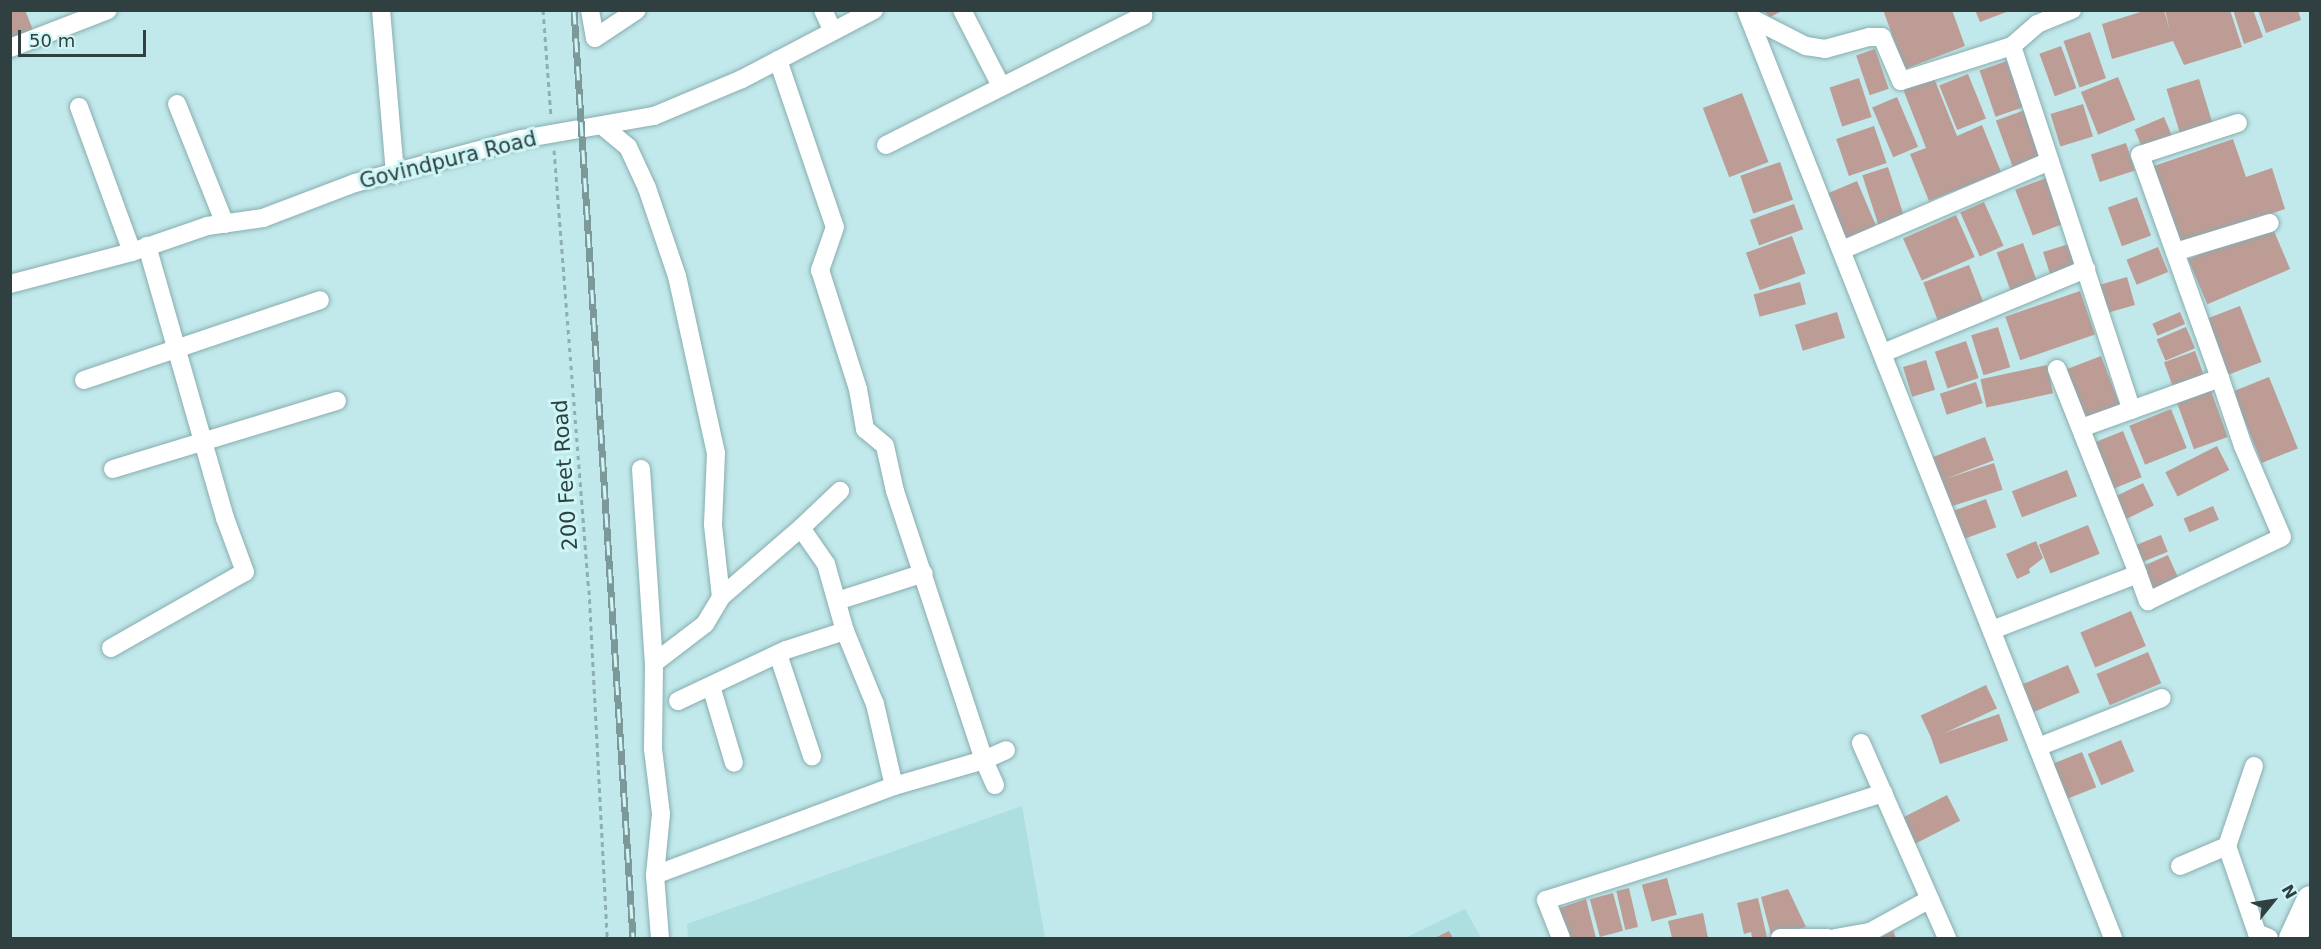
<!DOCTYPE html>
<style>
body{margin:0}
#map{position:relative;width:2321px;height:949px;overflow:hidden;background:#c1e8ea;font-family:"DejaVu Sans",sans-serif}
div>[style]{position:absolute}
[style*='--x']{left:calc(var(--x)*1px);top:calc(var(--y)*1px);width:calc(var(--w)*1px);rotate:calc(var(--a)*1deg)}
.built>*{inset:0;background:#addee0}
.building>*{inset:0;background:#be9c96;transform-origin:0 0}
.path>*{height:3px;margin-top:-1.5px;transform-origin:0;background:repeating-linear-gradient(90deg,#8faeb0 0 4.5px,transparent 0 9px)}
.roads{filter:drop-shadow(0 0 2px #87adaf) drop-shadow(0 0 2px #87adaf)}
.minor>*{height:18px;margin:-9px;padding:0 9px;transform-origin:9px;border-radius:9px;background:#fff}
.highway>*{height:27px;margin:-13.5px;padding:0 13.5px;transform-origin:13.5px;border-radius:13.5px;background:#fff}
.rail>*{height:7px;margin-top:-3.5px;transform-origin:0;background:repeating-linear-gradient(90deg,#cef6f7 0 14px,#7c9899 0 28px);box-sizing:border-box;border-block:2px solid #7c9899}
span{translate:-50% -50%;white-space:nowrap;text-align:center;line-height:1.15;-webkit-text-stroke:6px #cef6f7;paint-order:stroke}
.street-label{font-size:21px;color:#304040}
.frame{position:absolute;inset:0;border:12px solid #304040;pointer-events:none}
.north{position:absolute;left:2243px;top:871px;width:60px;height:60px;-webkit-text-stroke:4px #cef6f7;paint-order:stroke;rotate:60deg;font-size:16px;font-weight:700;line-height:24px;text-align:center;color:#304040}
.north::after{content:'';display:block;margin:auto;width:21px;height:27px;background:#304040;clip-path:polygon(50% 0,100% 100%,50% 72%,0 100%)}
.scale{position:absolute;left:18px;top:30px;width:128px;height:27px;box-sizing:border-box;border:3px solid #304040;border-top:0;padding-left:8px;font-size:18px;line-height:21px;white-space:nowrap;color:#304040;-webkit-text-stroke:4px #cef6f7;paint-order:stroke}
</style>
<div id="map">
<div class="built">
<i style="clip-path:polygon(1022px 806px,1045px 938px,688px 938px,687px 924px)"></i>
<i style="clip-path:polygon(1465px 909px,1481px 938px,1405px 938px)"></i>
</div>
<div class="building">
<i style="clip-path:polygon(10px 10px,25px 10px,33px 30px,10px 39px)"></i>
<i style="clip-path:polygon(1763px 10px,1784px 10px,1770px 17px)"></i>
<i style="clip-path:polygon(1883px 10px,1952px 10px,1965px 46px,1905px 69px)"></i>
<i style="clip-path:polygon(1975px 10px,2009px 10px,2009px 11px,1980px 22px)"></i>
<i style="clip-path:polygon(2147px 10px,2164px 10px,2170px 31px,2165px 10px,2230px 10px,2242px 47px,2184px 65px,2173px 41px,2112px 59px,2102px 24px)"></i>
<i style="clip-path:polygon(2233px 10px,2253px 10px,2263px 37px,2244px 44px)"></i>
<i style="clip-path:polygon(2258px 10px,2298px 10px,2301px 20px,2266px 33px)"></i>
<i style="left:2090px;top:32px;width:49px;height:28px;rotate:71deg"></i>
<i style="left:2061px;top:46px;width:45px;height:23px;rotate:70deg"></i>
<i style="left:1875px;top:49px;width:42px;height:20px;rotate:71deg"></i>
<i style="left:2007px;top:61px;width:49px;height:29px;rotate:71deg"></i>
<i style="left:1968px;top:74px;width:48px;height:31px;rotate:68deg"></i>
<i style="left:2118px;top:77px;width:46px;height:40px;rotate:68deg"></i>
<i style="left:1859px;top:78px;width:41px;height:31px;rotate:72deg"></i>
<i style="clip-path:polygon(1934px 78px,1957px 136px,1982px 125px,2001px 172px,1929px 201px,1910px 154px,1926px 148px,1903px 89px)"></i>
<i style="left:2199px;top:79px;width:51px;height:34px;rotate:73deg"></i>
<i style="left:1742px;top:93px;width:74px;height:42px;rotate:69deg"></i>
<i style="left:1897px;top:97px;width:54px;height:27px;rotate:67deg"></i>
<i style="left:2083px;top:104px;width:34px;height:34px;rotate:73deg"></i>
<i style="left:2025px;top:110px;width:51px;height:31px;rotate:70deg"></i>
<i style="left:2164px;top:117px;width:23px;height:32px;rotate:67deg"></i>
<i style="left:1874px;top:126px;width:39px;height:40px;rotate:71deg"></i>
<i style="clip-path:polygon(2233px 139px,2246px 177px,2272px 168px,2285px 209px,2177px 245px,2151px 167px)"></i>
<i style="left:2126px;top:143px;width:29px;height:37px;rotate:72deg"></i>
<i style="left:1780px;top:162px;width:40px;height:42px;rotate:71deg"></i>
<i style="left:1888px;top:167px;width:55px;height:27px;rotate:72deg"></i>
<i style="left:2046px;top:178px;width:49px;height:33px;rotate:69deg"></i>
<i style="left:1857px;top:181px;width:52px;height:34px;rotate:67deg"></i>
<i style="left:2137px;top:197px;width:41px;height:31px;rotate:70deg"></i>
<i style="left:1984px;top:202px;width:48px;height:26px;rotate:66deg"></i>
<i style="left:1794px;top:204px;width:27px;height:47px;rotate:70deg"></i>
<i style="left:1956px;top:215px;width:46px;height:58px;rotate:66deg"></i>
<i style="left:2271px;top:224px;width:49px;height:90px;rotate:67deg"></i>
<i style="left:1792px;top:236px;width:40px;height:49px;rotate:70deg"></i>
<i style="left:2023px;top:243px;width:46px;height:28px;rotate:70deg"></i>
<i style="clip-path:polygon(2069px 244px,2075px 266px,2053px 283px,2043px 252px)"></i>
<i style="left:2158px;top:247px;width:27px;height:34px;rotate:68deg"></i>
<i style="left:1969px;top:265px;width:45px;height:49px;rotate:69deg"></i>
<i style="left:2127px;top:277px;width:29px;height:33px;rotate:74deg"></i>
<i style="left:1800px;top:282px;width:23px;height:48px;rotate:75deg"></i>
<i style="left:2080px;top:291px;width:46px;height:79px;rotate:71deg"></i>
<i style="left:2240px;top:306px;width:60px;height:40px;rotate:69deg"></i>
<i style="left:1837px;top:312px;width:27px;height:44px;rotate:73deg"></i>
<i style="left:2180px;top:312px;width:13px;height:30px;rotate:67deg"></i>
<i style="left:1998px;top:327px;width:42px;height:28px;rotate:73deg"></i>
<i style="left:2186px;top:327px;width:23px;height:32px;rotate:67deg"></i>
<i style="left:1966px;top:341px;width:39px;height:33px;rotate:71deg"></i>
<i style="left:2195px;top:351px;width:29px;height:33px;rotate:70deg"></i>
<i style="left:2101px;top:356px;width:55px;height:39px;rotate:69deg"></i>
<i style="left:1926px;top:360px;width:31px;height:24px;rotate:73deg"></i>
<i style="left:2047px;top:365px;width:29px;height:68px;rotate:78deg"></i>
<i style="left:2269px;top:377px;width:77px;height:39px;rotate:68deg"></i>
<i style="left:1976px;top:382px;width:22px;height:38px;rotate:72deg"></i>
<i style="left:2211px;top:391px;width:49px;height:36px;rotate:70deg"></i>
<i style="left:2171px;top:409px;width:42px;height:45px;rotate:68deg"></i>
<i style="left:2123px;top:431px;width:50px;height:30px;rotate:68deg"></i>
<i style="left:1985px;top:437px;width:25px;height:60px;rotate:69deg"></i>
<i style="left:2217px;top:446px;width:27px;height:58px;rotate:63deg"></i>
<i style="left:1994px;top:463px;width:28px;height:60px;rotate:72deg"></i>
<i style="left:2067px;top:470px;width:28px;height:59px;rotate:69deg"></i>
<i style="left:2143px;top:483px;width:25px;height:33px;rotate:64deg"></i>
<i style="left:1986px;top:499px;width:30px;height:39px;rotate:70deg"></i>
<i style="left:2213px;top:506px;width:15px;height:32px;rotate:67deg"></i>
<i style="left:2088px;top:525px;width:31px;height:53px;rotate:68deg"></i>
<i style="left:2161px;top:535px;width:18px;height:30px;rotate:68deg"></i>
<i style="clip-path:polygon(2036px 541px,2043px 558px,2029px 569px,2030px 573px,2017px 579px,2006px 554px)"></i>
<i style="left:2168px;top:555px;width:27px;height:29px;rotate:66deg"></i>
<i style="left:2131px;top:611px;width:38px;height:55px;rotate:67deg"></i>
<i style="left:2148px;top:652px;width:34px;height:56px;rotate:67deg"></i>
<i style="left:2068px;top:665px;width:30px;height:54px;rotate:67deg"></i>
<i style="left:1986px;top:685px;width:26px;height:72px;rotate:65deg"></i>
<i style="left:1999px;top:714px;width:28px;height:72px;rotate:71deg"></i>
<i style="left:2121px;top:740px;width:34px;height:36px;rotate:67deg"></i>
<i style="left:2082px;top:752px;width:38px;height:35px;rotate:68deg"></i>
<i style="left:1947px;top:795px;width:29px;height:51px;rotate:63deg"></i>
<i style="left:1667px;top:878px;width:38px;height:26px;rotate:75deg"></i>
<i style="left:1629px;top:888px;width:40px;height:13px;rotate:77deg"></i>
<i style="clip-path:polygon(1788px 889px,1806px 927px,1771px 935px,1761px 897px)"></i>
<i style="left:1613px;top:893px;width:39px;height:24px;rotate:75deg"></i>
<i style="clip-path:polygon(1758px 898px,1767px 937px,1752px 938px,1751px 932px,1744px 934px,1737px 903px)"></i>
<i style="clip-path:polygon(1586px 899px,1596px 938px,1566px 938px,1557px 909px)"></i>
<i style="clip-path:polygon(1703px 913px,1708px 938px,1672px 938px,1668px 921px)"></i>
<i style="clip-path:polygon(1449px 931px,1453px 938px,1435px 938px)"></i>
<i style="clip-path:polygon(1893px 931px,1896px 938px,1879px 938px)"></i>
</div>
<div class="path">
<i style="--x:543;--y:10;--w:106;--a:85.7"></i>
<i style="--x:554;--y:150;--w:441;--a:85.5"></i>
<i style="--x:589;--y:590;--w:348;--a:87"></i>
</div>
<div class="roads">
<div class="minor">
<i style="--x:381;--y:10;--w:165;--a:85.1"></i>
<i style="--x:590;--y:10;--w:28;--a:80"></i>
<i style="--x:595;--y:38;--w:50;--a:-33.7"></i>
<i style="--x:823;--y:10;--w:23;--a:65"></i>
<i style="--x:962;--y:10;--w:85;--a:62.8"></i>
<i style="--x:1746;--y:10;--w:998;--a:68.42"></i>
<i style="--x:1751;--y:18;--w:62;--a:27"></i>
<i style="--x:1806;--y:46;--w:19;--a:9"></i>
<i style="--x:1825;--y:49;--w:46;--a:-15.3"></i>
<i style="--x:1869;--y:37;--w:13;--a:0"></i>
<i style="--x:1882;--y:37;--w:48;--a:66.6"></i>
<i style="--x:1901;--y:81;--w:116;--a:-17.5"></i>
<i style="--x:2012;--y:46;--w:33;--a:-41"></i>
<i style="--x:2037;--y:24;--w:38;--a:-22"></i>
<i style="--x:2012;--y:46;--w:383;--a:71.8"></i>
<i style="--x:10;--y:48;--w:105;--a:-21.2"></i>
<i style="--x:778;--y:60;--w:176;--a:71.2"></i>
<i style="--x:835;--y:227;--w:46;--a:109.2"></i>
<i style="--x:820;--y:270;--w:125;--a:72.3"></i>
<i style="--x:858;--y:389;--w:41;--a:80.1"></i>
<i style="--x:865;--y:429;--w:26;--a:40"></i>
<i style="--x:885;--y:446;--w:46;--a:77.5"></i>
<i style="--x:895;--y:491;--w:283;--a:71.7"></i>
<i style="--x:984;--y:760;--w:94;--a:163.9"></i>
<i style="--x:894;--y:786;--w:255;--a:159.6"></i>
<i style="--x:655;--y:875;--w:61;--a:-84.4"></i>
<i style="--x:661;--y:814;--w:65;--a:-97"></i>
<i style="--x:653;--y:749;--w:86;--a:-89.3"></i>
<i style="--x:654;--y:663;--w:64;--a:-37.4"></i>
<i style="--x:705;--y:624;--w:31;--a:-59"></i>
<i style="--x:721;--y:597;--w:106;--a:-40.8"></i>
<i style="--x:801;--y:528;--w:44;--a:55.2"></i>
<i style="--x:826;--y:564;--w:70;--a:74.2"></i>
<i style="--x:845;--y:631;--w:79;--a:67.7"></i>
<i style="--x:875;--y:704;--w:84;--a:77"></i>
<i style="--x:177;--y:104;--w:129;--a:68.2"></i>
<i style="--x:79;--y:107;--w:154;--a:69.9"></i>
<i style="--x:604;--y:127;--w:31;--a:40"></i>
<i style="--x:628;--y:147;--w:45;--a:65.1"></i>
<i style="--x:647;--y:188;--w:93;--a:71.2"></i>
<i style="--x:677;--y:276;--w:181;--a:77.6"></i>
<i style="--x:716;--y:453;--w:72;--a:92.4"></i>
<i style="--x:713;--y:525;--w:72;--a:83.7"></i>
<i style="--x:886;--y:145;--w:288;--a:-26.7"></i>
<i style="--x:1143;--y:16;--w:6;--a:-90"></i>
<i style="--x:1842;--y:250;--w:226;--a:-23.2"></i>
<i style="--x:2175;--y:252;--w:99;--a:-17"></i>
<i style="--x:10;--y:284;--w:126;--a:-14.7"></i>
<i style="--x:132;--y:252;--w:79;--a:-19.1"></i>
<i style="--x:207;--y:226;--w:57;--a:-8.1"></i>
<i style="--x:263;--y:218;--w:98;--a:-20.8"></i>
<i style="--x:355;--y:183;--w:173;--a:-14.8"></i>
<i style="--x:522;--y:139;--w:134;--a:-9.9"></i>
<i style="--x:654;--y:116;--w:95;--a:-22.8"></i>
<i style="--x:742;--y:79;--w:149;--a:-27.6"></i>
<i style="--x:1883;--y:353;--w:220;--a:-22.5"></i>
<i style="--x:2057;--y:369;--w:220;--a:68.4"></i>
<i style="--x:2220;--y:378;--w:237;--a:-109.7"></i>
<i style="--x:2140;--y:155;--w:103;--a:-18.1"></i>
<i style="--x:84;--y:380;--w:249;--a:-18.7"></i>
<i style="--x:113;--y:469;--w:234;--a:-16.9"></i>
<i style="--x:641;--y:469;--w:194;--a:86.2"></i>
<i style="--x:801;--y:528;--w:54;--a:-43.5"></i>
<i style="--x:837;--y:601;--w:91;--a:-17.8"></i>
<i style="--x:1992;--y:630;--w:156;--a:-21"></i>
<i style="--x:2138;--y:574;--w:29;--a:70"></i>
<i style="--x:2148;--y:601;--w:148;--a:-25.5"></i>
<i style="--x:2282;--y:537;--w:99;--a:-113.2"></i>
<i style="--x:2243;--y:446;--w:72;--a:-108.7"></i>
<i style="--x:2220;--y:378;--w:148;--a:160.2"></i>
<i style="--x:111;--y:648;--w:154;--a:-29.6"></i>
<i style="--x:245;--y:572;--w:58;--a:-110.3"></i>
<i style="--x:225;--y:518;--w:283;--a:-106"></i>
<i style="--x:778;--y:654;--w:108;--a:71.6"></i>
<i style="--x:711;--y:686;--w:80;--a:73.4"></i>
<i style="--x:678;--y:701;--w:119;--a:-25.3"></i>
<i style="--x:786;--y:650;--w:62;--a:-17.9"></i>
<i style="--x:1861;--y:743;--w:213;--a:66.2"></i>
<i style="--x:2038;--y:747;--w:133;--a:-21.6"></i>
<i style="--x:2254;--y:766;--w:84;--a:108.6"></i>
<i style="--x:2227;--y:846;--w:92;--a:71"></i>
<i style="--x:2257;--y:933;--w:13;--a:23"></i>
<i style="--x:995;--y:785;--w:27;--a:-114"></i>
<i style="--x:984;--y:760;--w:24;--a:-24"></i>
<i style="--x:2180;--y:866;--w:51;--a:-23.1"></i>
<i style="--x:655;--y:875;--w:63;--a:85.5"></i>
<i style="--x:1561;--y:938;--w:41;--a:-111.5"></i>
<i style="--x:1546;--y:900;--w:354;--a:-17.6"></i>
<i style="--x:1780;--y:938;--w:48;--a:0"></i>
<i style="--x:1835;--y:938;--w:36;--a:-10"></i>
<i style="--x:1870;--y:932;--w:68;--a:-28.8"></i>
</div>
<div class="highway">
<i style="--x:2292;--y:938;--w:43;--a:-65.2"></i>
</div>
</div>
<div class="rail">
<i style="--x:574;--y:10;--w:930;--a:86.36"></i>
</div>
<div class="street-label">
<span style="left:448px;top:160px;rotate:-14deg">Govindpura Road</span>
<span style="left:565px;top:475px;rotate:-94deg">200 Feet Road</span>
</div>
<div class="frame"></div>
<div class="north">N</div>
<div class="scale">50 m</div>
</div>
